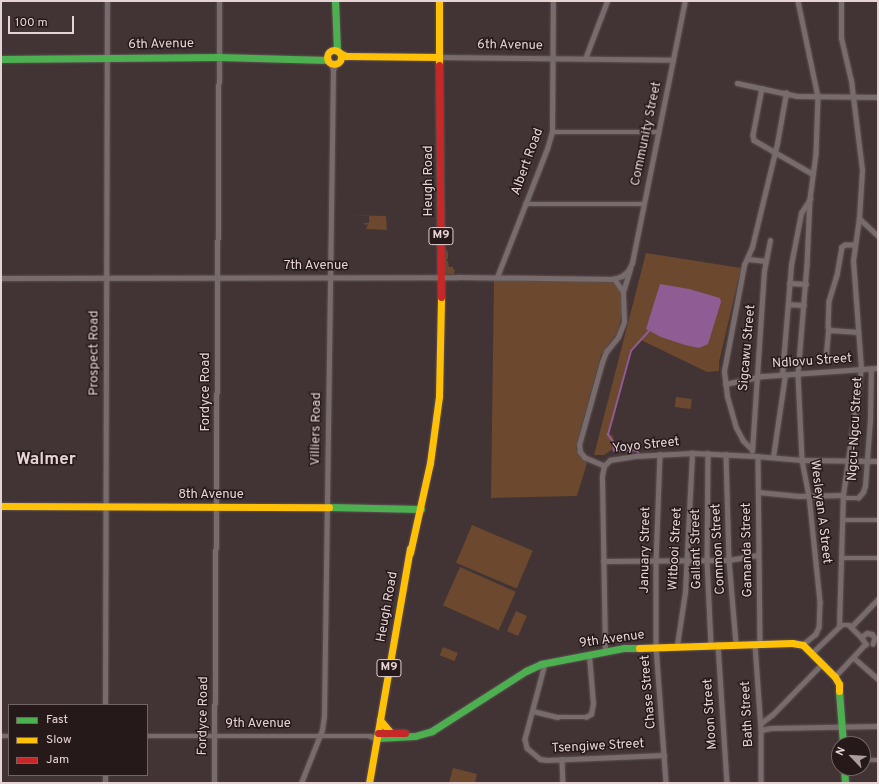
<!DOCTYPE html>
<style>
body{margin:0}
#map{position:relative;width:879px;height:784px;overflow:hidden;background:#423334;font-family:Overpass,sans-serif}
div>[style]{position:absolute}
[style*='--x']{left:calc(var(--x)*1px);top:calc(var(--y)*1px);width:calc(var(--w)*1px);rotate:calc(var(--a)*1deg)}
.green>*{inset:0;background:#6c492e;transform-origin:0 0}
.water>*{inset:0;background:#905c94}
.stream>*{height:1.5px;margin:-0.75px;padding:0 0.75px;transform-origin:0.75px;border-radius:0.75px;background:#905c94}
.roads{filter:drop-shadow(0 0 1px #5d5052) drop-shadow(0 0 1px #5d5052)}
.street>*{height:4.5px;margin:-2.25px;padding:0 2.25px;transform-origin:2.25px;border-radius:2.25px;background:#786b6c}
.fast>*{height:7px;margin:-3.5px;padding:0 3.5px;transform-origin:3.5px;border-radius:3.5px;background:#4caf50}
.slow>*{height:7px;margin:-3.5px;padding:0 3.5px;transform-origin:3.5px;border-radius:3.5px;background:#ffc107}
.slow>.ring{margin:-3.5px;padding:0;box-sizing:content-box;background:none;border:7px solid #ffc107;border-radius:50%}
.jam>*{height:7px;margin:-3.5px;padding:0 3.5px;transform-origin:3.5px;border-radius:3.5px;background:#c62828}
span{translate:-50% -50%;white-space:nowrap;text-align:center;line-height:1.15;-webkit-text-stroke:3px #26191a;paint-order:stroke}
.shield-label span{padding:1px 3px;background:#26191a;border:1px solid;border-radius:3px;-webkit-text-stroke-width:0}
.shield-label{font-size:12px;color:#e6d4d5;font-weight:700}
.street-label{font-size:13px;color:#e6d4d5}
.district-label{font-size:17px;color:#e6d4d5;font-weight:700}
.frame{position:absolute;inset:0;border:2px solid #e6d4d5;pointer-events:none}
.legend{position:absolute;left:8px;top:704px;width:140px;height:72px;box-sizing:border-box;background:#26191a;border:1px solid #736465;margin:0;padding:5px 7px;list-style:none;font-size:12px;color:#e6d4d5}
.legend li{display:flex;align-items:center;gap:8px;height:20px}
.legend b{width:20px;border:1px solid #736465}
.north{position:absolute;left:831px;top:736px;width:40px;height:40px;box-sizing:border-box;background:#26191a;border:1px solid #736465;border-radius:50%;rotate:295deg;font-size:11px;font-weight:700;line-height:16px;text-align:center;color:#e6d4d5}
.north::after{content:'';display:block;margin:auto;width:14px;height:18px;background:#ad9c9d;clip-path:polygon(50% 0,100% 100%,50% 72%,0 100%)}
.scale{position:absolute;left:8px;top:16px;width:66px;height:18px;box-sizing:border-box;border:2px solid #e6d4d5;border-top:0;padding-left:5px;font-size:12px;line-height:14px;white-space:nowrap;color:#e6d4d5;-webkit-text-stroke:3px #26191a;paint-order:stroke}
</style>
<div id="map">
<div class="green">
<i style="clip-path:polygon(342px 215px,386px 216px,387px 230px,366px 229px,368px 224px,365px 225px,364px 223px,369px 223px,369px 216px)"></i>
<i style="clip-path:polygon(445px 249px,448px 252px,448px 258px,446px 261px,448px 261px,449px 267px,453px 267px,453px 269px,455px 270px,454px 274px,447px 274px,444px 271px,445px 253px,443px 250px)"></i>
<i style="clip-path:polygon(646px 253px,741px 268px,719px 362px,719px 371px,707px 372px,641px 340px,630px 350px,608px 433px,613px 436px,614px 448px,604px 455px,594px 455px)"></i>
<i style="clip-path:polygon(494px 279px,609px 281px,615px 283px,620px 288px,622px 312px,620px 323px,617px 333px,601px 355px,580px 431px,576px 448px,580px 456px,587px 463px,577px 496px,491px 498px)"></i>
<i style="left:676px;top:397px;width:16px;height:10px;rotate:7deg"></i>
<i style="left:472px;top:525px;width:66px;height:41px;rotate:23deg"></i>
<i style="left:460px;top:567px;width:61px;height:42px;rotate:24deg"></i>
<i style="left:516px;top:611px;width:12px;height:22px;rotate:24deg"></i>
<i style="left:443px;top:647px;width:16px;height:9px;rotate:22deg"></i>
<i style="clip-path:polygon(453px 768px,477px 774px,475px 783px,449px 783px)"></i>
</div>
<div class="water">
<i style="clip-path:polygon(660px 284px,689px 289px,720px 298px,721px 302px,708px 344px,699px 348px,685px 345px,661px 337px,646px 329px)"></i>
</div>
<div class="stream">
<i style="--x:639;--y:454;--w:4;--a:-135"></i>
<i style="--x:636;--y:451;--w:22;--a:180"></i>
<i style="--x:614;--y:451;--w:9;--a:-96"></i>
<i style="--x:613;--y:442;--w:9;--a:-126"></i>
<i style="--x:608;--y:435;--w:87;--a:-74.7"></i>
<i style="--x:631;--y:351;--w:27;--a:-48"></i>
</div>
<div class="roads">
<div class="street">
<i style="--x:798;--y:1;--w:98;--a:78.2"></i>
<i style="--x:818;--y:97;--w:57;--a:92"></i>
<i style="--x:816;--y:154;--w:45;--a:97.6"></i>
<i style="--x:810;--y:199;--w:66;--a:92.6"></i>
<i style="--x:807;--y:265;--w:109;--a:94.7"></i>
<i style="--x:798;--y:374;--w:86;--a:87.3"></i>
<i style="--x:802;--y:460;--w:36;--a:79"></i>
<i style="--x:809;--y:495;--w:108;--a:84.1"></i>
<i style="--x:820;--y:602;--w:25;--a:92"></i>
<i style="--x:819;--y:627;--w:8;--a:113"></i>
<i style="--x:816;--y:634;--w:17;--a:140"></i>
<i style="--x:439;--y:57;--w:234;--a:0.7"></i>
<i style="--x:585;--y:59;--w:62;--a:-69.2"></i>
<i style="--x:333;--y:70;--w:8;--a:-67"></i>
<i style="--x:737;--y:83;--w:61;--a:12.2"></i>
<i style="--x:797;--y:96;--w:81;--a:0.7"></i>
<i style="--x:762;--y:88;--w:48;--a:100.8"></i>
<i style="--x:753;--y:135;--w:5;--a:79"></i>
<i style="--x:754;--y:140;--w:68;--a:30"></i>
<i style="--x:552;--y:132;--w:106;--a:0"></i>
<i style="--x:525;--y:204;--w:119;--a:0"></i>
<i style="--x:859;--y:218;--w:26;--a:43"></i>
<i style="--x:854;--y:245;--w:9;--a:180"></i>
<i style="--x:845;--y:245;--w:4;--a:146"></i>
<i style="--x:842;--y:247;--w:28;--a:100"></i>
<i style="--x:837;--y:275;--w:27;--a:107"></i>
<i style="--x:829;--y:301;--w:26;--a:92"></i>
<i style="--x:828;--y:327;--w:4;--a:56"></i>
<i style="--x:830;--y:330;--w:28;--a:4"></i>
<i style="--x:748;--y:259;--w:18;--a:6"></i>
<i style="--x:497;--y:277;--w:137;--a:-68.7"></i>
<i style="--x:547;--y:149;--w:18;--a:-74"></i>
<i style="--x:552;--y:132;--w:131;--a:-89.6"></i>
<i style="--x:1;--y:278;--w:457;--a:-0.1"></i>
<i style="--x:458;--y:277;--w:156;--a:0.7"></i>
<i style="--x:614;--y:279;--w:9;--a:-21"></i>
<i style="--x:622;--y:276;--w:8;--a:-40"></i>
<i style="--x:628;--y:271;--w:9;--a:-63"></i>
<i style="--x:632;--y:263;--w:267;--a:-78.6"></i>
<i style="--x:789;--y:283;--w:17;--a:3"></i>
<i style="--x:623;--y:292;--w:24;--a:-73"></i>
<i style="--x:788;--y:304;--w:16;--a:4"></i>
<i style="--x:826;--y:354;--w:25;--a:-85"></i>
<i style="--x:782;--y:375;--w:110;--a:-85.3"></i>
<i style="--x:791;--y:265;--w:53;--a:-79.1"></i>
<i style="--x:801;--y:213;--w:17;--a:-57"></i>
<i style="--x:725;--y:384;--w:39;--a:-12"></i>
<i style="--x:763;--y:376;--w:115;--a:-4"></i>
<i style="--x:752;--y:450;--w:13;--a:-135"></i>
<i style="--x:743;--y:441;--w:15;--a:-118"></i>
<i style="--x:736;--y:428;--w:33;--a:-106"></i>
<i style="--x:727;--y:396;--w:25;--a:-97"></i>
<i style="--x:724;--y:371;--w:108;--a:-79.3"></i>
<i style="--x:744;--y:265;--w:20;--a:-66"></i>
<i style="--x:752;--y:247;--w:106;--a:-76.4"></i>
<i style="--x:777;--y:144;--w:52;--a:-80"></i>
<i style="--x:752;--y:451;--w:180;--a:-86.2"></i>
<i style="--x:764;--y:271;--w:31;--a:-79"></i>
<i style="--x:708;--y:453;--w:107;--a:90.5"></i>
<i style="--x:707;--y:560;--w:85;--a:87.3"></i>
<i style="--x:660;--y:454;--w:107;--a:92.1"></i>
<i style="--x:656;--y:561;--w:85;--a:90"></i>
<i style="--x:656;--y:646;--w:137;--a:85.8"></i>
<i style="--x:726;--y:454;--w:106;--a:88.4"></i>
<i style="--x:729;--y:560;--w:84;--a:85.2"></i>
<i style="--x:758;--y:456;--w:188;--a:89.4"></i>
<i style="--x:773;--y:457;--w:83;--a:-81.7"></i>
<i style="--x:604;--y:466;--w:21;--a:-157"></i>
<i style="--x:585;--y:458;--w:8;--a:-130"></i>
<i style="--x:580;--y:452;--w:7;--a:-98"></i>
<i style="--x:579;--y:445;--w:86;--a:-74.5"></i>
<i style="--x:602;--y:362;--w:11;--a:-68"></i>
<i style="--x:606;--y:352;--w:19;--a:-51"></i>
<i style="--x:618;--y:337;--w:16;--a:-68"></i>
<i style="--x:624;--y:322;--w:30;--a:-92"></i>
<i style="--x:623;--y:292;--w:16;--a:-125"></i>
<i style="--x:758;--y:492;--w:41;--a:5.6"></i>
<i style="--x:799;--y:496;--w:44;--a:-1.3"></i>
<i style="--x:843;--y:498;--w:15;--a:0"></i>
<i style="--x:858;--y:498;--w:8;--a:-50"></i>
<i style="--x:863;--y:492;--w:6;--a:-72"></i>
<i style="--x:865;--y:486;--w:67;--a:-85.7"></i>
<i style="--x:870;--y:419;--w:50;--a:-88.9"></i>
<i style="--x:843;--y:520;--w:35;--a:0"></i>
<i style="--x:841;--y:558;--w:37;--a:0"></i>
<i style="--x:603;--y:561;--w:126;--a:-0.5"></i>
<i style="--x:729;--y:560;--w:29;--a:-10"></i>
<i style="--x:839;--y:626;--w:131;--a:-88.3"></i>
<i style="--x:843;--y:495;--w:127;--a:-81.9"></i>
<i style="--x:861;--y:369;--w:108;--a:-94.2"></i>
<i style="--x:853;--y:261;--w:43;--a:-82.1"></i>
<i style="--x:859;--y:218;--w:48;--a:-86.4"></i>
<i style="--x:862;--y:170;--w:90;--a:-97"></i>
<i style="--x:851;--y:81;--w:44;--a:-103.1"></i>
<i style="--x:841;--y:38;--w:37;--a:-90"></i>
<i style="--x:851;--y:627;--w:39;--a:-46"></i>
<i style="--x:861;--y:637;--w:7;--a:-34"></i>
<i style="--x:867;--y:633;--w:5;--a:11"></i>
<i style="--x:872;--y:634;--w:5;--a:53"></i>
<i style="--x:875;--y:638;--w:6;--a:108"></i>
<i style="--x:718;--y:644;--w:139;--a:86.3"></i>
<i style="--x:755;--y:644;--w:86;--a:86"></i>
<i style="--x:761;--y:730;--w:53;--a:90"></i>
<i style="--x:677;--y:645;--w:54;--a:-81.4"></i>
<i style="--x:685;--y:592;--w:139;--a:-87.1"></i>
<i style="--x:605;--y:652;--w:176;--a:-91"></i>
<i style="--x:602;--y:476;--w:10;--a:-79"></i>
<i style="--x:604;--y:466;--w:8;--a:-45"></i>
<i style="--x:610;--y:460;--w:25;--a:-9"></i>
<i style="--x:635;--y:456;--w:57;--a:-3"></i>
<i style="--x:692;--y:453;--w:63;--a:2.7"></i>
<i style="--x:755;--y:456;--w:47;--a:4.9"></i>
<i style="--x:802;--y:460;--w:76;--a:0.8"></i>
<i style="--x:812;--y:653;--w:40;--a:-44"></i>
<i style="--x:841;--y:625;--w:8;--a:0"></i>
<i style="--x:849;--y:625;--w:17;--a:45"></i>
<i style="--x:861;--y:637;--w:9;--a:54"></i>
<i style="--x:866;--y:644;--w:45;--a:133.2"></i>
<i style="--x:854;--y:658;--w:32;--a:41"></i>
<i style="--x:545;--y:664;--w:78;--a:104.9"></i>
<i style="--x:525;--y:739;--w:9;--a:77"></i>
<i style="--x:527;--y:748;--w:17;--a:40"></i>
<i style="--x:540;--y:759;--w:7;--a:8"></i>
<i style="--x:547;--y:760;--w:117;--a:-2.4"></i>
<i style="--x:105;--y:705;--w:704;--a:-89.84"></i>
<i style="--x:533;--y:711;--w:25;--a:14"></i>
<i style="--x:557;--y:717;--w:29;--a:0"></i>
<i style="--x:586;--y:717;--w:6;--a:-31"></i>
<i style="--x:591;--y:714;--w:10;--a:-79"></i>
<i style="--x:593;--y:704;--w:49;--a:-94.7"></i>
<i style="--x:760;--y:724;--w:15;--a:-37"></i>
<i style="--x:772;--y:715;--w:71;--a:-45.6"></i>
<i style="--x:761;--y:730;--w:10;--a:-11"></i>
<i style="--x:771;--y:728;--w:107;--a:-1.1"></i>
<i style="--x:1;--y:736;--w:8;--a:0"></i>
<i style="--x:147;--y:736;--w:223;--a:0"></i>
<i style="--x:370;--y:736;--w:7;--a:16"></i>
<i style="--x:562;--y:759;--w:24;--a:88"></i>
<i style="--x:863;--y:760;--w:15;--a:0"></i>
<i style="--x:105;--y:783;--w:8;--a:-90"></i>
<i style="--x:214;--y:783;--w:782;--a:-89.63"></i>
<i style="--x:301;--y:783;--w:57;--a:-68.4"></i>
<i style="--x:322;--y:730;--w:14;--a:-82"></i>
<i style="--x:324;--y:716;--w:646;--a:-89.2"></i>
<i style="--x:333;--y:70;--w:7;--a:-106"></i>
</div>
<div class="fast">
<i style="--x:335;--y:1;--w:50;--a:87.7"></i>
<i style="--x:1;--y:59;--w:218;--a:-0.5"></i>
<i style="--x:219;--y:57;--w:109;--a:1.6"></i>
<i style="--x:329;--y:507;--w:92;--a:1.2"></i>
<i style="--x:839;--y:691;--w:53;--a:85.7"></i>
<i style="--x:377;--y:738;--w:38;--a:-3"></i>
<i style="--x:415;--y:736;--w:18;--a:-16"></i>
<i style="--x:432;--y:731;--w:112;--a:-32.6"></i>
<i style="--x:526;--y:671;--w:17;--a:-25"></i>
<i style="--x:541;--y:664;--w:85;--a:-10.9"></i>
<i style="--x:624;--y:648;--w:15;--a:0"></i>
<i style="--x:844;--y:768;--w:15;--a:86"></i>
</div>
<div class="slow">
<i style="--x:439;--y:1;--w:64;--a:90"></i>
<i class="ring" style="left:327px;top:50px;width:7px;height:7px"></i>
<i style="--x:340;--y:53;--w:7;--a:27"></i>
<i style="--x:346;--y:56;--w:93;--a:0.6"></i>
<i style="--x:1;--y:506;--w:328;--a:0.2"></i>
<i style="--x:410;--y:553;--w:92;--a:-77.5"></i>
<i style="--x:430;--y:463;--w:68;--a:-82.3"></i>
<i style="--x:439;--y:396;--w:99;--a:-88.8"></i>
<i style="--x:639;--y:648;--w:153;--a:-1.9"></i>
<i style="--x:792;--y:643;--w:11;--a:10"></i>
<i style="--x:803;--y:645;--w:45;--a:45"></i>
<i style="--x:835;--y:677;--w:8;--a:60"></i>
<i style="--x:839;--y:684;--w:7;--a:90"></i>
<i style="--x:380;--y:720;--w:17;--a:50"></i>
<i style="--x:369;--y:783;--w:238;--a:-80.1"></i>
</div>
<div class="jam">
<i style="--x:439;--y:65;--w:232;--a:89.5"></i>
<i style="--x:378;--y:733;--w:27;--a:0"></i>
</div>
</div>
<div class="shield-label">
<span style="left:441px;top:236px">M9</span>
<span style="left:389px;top:668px">M9</span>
</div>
<div class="street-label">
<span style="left:161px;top:45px;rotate:-1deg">6th Avenue</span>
<span style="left:510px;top:46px;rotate:1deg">6th Avenue</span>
<span style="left:647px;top:134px;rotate:-78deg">Community Street</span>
<span style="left:528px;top:162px;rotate:-70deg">Albert Road</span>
<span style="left:429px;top:181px;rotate:-90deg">Heugh Road</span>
<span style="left:316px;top:266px">7th Avenue</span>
<span style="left:748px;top:348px;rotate:-85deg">Sigcawu Street</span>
<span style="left:95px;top:353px;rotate:-90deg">Prospect Road</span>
<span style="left:812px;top:362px;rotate:-4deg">Ndlovu Street</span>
<span style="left:206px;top:392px;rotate:-90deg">Fordyce Road</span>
<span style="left:317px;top:429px;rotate:-89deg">Villiers Road</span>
<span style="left:856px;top:429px;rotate:-87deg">Ngcu-Ngcu Street</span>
<span style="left:646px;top:446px;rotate:-6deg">Yoyo Street</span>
<span style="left:211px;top:495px">8th Avenue</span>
<span style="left:820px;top:512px;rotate:83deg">Wesleyan A Street</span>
<span style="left:676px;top:549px;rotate:-87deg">Witbooi Street</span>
<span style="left:697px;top:549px;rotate:-91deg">Gallant Street</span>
<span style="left:719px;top:549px;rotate:-93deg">Common Street</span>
<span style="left:646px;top:550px;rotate:-89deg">January Street</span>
<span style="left:748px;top:550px;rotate:-91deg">Gamanda Street</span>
<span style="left:388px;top:607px;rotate:-80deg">Heugh Road</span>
<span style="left:612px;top:640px;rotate:-8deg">9th Avenue</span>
<span style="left:649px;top:692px;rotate:-95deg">Chase Street</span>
<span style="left:711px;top:714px;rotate:-94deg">Moon Street</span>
<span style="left:748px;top:714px;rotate:-93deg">Bath Street</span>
<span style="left:204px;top:716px;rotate:-89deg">Fordyce Road</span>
<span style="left:258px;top:724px">9th Avenue</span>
<span style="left:598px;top:747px;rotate:-3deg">Tsengiwe Street</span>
</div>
<div class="district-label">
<span style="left:46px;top:461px">Walmer</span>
</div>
<div class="frame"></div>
<ul class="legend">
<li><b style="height:5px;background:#4caf50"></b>Fast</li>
<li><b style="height:5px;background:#ffc107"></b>Slow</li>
<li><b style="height:5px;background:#c62828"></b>Jam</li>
</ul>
<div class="north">N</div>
<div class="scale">100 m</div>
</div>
